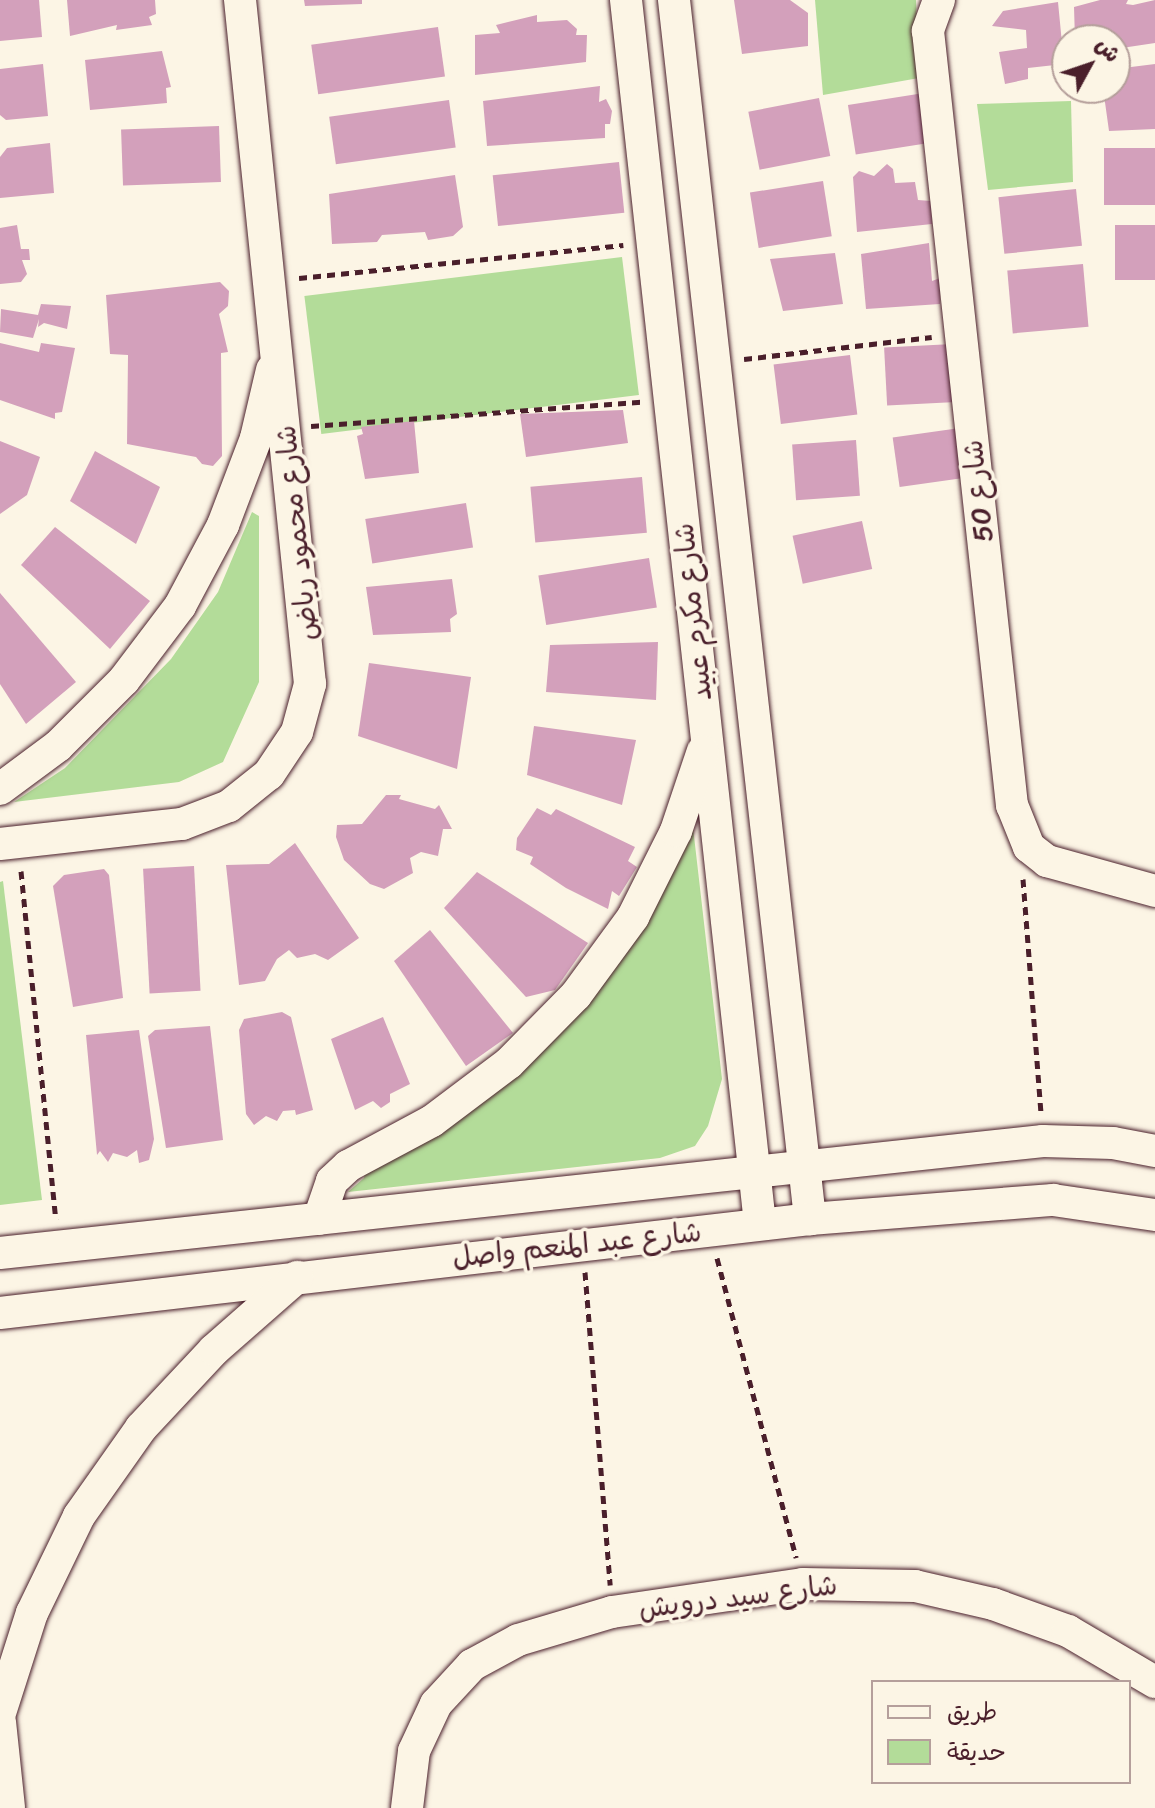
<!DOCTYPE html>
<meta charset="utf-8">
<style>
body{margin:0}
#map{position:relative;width:1155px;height:1808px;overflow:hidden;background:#fcf5e5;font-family:Sriracha,"Playpen Sans Arabic",sans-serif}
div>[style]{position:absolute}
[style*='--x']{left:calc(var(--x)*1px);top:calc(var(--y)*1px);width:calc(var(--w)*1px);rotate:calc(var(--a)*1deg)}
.green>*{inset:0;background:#b3dc99;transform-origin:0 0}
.building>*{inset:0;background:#d3a0bb;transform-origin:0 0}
.path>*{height:5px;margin-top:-2.5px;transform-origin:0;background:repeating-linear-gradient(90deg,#4a1f2b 0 8px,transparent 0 14px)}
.roads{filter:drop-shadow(0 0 2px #4a1f2b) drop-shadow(0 0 2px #4a1f2b)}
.minor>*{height:32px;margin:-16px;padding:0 16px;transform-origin:16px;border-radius:16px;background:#fcf5e5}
span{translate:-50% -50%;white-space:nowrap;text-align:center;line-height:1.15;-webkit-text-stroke:7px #fcf5e5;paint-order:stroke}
.street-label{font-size:28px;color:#4a1f2b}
.legend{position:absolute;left:871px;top:1680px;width:260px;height:104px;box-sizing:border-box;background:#fcf5e5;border:2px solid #b59f9b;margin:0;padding:10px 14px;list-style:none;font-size:24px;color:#4a1f2b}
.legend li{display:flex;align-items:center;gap:16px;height:40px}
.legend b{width:40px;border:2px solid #b59f9b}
.north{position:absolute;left:1051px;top:24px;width:80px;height:80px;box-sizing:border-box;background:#fcf5e5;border:2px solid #b59f9b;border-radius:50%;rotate:50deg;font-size:22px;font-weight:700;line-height:32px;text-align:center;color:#4a1f2b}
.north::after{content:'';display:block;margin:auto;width:28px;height:36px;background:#4a1f2b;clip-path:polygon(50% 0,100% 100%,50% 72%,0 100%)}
</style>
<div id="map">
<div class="green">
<i style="clip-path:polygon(815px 0,916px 0,919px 78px,823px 95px)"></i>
<i style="clip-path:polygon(1071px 101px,1073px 182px,988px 190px,977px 104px)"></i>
<i style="left:622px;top:257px;width:139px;height:320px;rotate:83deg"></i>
<i style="clip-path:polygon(252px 512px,259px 516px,259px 682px,223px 762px,179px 782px,14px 802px,65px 768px,171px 659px,218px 592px)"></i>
<i style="clip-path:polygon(691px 810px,722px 1079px,708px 1126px,695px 1146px,660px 1158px,348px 1192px,364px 1178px,367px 1161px,542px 1048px)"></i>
<i style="clip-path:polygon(3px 881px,42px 1200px,0 1205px,0 882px)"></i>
</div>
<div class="building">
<i style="clip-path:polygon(0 0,39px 0,42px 37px,0 41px)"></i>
<i style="clip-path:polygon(67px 0,155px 0,156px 14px,149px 17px,152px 25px,116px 30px,117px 25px,70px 36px)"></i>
<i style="clip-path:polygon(304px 0,362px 0,362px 4px,305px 6px)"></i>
<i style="clip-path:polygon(734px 0,790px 0,808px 13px,808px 46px,742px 54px)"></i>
<i style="clip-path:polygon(1100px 0,1128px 0,1126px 4px,1133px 5px,1155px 0,1155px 43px,1115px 49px,1115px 40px,1075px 40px,1074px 7px)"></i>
<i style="clip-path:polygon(1058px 2px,1064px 64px,1028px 68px,1028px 79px,1005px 84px,999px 52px,1027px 48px,1026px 30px,992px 26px,1003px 11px)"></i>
<i style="clip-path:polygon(537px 15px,537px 22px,567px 20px,577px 29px,576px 35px,587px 35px,586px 62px,475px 75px,475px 35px,500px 33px,496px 25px)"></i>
<i style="left:438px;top:27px;width:50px;height:128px;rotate:82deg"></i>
<i style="clip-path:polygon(162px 51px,171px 87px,166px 88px,167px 103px,90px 110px,85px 60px)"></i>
<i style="clip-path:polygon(43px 64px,48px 116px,6px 120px,0 115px,0 69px)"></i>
<i style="clip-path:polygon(1155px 64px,1155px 129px,1109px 131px,1103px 88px,1115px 88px,1115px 69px)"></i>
<i style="clip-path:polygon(600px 86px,599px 102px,606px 99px,612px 111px,610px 124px,605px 124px,605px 138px,487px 146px,483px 101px)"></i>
<i style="left:924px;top:93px;width:50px;height:77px;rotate:81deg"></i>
<i style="left:819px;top:98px;width:59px;height:72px;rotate:79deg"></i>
<i style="left:449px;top:100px;width:48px;height:121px;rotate:82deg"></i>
<i style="left:219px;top:126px;width:56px;height:98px;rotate:88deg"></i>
<i style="clip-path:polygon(50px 143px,54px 193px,0 198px,0 157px,7px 148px)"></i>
<i style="left:1155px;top:148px;width:57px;height:51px;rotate:90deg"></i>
<i style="left:619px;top:162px;width:51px;height:127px;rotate:84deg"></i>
<i style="clip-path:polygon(887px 164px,893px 169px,895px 183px,915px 182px,918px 200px,931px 201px,932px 224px,857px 232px,853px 177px,859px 171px,874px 176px)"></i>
<i style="clip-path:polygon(455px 175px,463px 227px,453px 236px,428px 240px,425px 232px,382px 235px,377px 242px,332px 244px,329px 194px)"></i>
<i style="left:823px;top:181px;width:56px;height:74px;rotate:81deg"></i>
<i style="left:1076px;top:189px;width:57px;height:78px;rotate:84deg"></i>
<i style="clip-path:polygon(17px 225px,21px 249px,29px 249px,30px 260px,22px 260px,27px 274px,21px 282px,0 284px,0 228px)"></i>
<i style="left:1155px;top:225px;width:55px;height:40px;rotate:90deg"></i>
<i style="clip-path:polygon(929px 243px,932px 281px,940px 278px,940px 304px,866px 309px,861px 254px)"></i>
<i style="clip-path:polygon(835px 253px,843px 304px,783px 311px,770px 259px)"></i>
<i style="left:1083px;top:264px;width:63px;height:76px;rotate:85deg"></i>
<i style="clip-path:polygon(220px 282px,229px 291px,228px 306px,219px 314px,228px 352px,221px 353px,222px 456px,213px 466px,202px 464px,196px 457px,127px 444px,128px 355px,110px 354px,106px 295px)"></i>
<i style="clip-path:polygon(41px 304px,71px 306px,67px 329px,44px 323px,38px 327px,39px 319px,33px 338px,0 332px,1px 309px,38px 315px)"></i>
<i style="clip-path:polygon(0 343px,39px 352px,41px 343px,75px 348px,62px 412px,55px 413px,55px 419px,0 400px)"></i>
<i style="left:953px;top:344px;width:58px;height:69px;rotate:87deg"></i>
<i style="left:850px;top:355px;width:60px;height:77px;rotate:83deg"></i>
<i style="clip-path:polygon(623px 410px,628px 443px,526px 457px,520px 414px)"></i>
<i style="clip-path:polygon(414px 421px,419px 473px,365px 479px,357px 436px,363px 434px,361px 427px)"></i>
<i style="left:960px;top:428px;width:50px;height:68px;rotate:82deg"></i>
<i style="left:856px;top:440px;width:56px;height:64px;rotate:86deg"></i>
<i style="clip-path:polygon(0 441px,40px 457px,27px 495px,0 514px)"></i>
<i style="clip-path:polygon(95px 451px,160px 487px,136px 544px,70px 501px)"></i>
<i style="left:642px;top:477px;width:56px;height:112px;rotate:85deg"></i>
<i style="left:466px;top:503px;width:45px;height:102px;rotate:81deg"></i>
<i style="left:862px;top:521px;width:49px;height:71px;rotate:78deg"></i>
<i style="clip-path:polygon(55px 527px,150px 601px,110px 649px,21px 565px)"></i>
<i style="left:649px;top:558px;width:50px;height:112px;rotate:81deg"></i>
<i style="clip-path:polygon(452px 579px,457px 614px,450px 619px,451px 632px,373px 635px,366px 587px)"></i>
<i style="clip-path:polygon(0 593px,76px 682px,26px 724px,0 684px)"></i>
<i style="clip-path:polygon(658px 642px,656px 700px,546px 692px,550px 645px)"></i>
<i style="clip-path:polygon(369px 663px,471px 677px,457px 769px,358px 736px)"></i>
<i style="clip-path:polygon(534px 726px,636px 740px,622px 805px,527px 775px)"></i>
<i style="clip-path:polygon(386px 795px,401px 795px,399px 799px,435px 809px,439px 805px,452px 829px,443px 829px,438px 856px,421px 852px,410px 858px,413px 873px,384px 889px,370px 884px,344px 860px,336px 837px,337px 825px,362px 824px)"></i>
<i style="clip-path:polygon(537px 808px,551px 815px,556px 809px,635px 847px,628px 861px,637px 867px,619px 896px,612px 891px,608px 909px,566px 888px,530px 864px,533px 857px,516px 850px,517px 838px)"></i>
<i style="clip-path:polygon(295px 843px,359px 938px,328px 960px,315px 954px,297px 958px,289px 950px,277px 959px,265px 981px,239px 985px,226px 865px,269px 864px)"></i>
<i style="left:194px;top:866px;width:125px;height:51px;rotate:87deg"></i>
<i style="clip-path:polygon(104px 869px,109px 875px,123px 998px,73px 1007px,53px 886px,64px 875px)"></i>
<i style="clip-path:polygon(477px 872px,588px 943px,555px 990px,526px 997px,444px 908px)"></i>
<i style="clip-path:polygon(430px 930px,513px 1033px,466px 1066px,394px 961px)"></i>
<i style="clip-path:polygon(282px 1012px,291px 1017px,313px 1110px,296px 1115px,295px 1110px,283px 1111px,277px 1121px,266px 1116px,254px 1125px,246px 1114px,239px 1030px,244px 1019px)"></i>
<i style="clip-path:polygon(383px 1017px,410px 1084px,390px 1094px,390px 1102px,381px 1108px,373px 1101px,355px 1110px,331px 1039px)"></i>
<i style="clip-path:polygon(210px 1026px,223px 1140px,166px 1148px,148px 1036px,155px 1030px)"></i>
<i style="clip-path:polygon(139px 1030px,154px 1139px,149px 1160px,139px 1163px,137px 1150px,127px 1157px,113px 1153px,108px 1162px,100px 1151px,97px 1155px,86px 1035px)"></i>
</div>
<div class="path">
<i style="--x:299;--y:278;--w:326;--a:-5.8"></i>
<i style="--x:744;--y:359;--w:189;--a:-6.7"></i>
<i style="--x:311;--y:426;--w:331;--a:-4.2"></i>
<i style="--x:21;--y:871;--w:350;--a:84.3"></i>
<i style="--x:1023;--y:879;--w:235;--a:85.6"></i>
<i style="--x:717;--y:1258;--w:310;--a:75.2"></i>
<i style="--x:585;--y:1272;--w:314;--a:85.4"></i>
</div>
<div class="roads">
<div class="minor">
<i style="--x:626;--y:0;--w:1231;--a:83.75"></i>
<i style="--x:674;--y:0;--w:1227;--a:83.63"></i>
<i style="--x:939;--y:0;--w:33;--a:110"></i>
<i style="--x:928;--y:31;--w:779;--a:83.81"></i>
<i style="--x:1012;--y:805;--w:45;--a:68"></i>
<i style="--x:1029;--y:847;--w:23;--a:38"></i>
<i style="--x:1047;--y:861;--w:112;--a:15.5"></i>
<i style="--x:0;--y:789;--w:72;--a:-36.6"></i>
<i style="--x:58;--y:746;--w:93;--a:-45"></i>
<i style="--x:124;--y:680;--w:93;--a:-52.9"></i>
<i style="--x:180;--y:606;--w:92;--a:-62"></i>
<i style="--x:223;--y:525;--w:93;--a:-69.2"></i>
<i style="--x:256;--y:438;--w:70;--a:-76.8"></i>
<i style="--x:0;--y:844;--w:183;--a:-6.3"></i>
<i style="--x:182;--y:824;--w:50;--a:-21"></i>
<i style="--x:229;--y:806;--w:51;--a:-38.7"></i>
<i style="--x:269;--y:774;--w:50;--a:-56.3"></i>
<i style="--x:297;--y:732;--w:50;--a:-74.8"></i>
<i style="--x:310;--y:684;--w:688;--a:-95.84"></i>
<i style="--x:319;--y:1219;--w:40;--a:-71.1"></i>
<i style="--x:332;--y:1181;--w:22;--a:-43"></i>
<i style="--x:348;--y:1166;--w:95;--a:-28.2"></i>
<i style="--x:432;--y:1121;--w:96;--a:-37"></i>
<i style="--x:509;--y:1063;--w:95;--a:-45.4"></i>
<i style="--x:576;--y:995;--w:97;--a:-53.8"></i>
<i style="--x:633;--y:917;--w:96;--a:-63.4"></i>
<i style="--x:676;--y:831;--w:84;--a:-71.4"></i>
<i style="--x:0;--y:1253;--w:1049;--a:-6.13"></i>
<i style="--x:1043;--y:1141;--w:70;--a:1.6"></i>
<i style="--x:1113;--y:1143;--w:43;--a:10.8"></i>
<i style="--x:0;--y:1313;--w:815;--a:-6.62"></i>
<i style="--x:810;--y:1219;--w:244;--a:-4.5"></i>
<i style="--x:1053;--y:1200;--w:103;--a:8.4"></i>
<i style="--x:0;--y:1713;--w:105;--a:-72.3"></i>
<i style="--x:32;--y:1613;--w:108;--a:-64.1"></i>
<i style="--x:79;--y:1516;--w:108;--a:-54.8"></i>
<i style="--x:141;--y:1428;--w:107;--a:-46.9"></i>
<i style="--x:214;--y:1350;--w:111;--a:-41.3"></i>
<i style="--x:0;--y:1722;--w:86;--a:84"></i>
<i style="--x:407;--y:1808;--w:57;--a:-83"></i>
<i style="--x:414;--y:1751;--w:52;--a:-64.9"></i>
<i style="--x:436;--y:1704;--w:53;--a:-47.3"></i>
<i style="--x:472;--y:1665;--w:52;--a:-28.5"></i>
<i style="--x:518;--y:1640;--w:98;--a:-16.6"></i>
<i style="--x:612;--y:1612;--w:193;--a:-8.3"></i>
<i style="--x:803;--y:1584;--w:112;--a:1"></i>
<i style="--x:915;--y:1586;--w:80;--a:13"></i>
<i style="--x:993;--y:1604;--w:80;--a:19.8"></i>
<i style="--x:1068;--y:1631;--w:101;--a:30.4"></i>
</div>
</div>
<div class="street-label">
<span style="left:978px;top:491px;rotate:-96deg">شارع 50</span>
<span style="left:297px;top:533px;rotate:-96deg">شارع محمود رياض</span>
<span style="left:693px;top:612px;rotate:-96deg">شارع مكرم عبيد</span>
<span style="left:577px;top:1245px;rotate:-6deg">شارع عبد المنعم واصل</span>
<span style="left:738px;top:1597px;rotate:-7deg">شارع سيد درويش</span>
</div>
<ul class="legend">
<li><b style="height:10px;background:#fcf5e5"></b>طريق</li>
<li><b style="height:22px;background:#b3dc99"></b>حديقة</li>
</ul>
<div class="north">ش</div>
</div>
